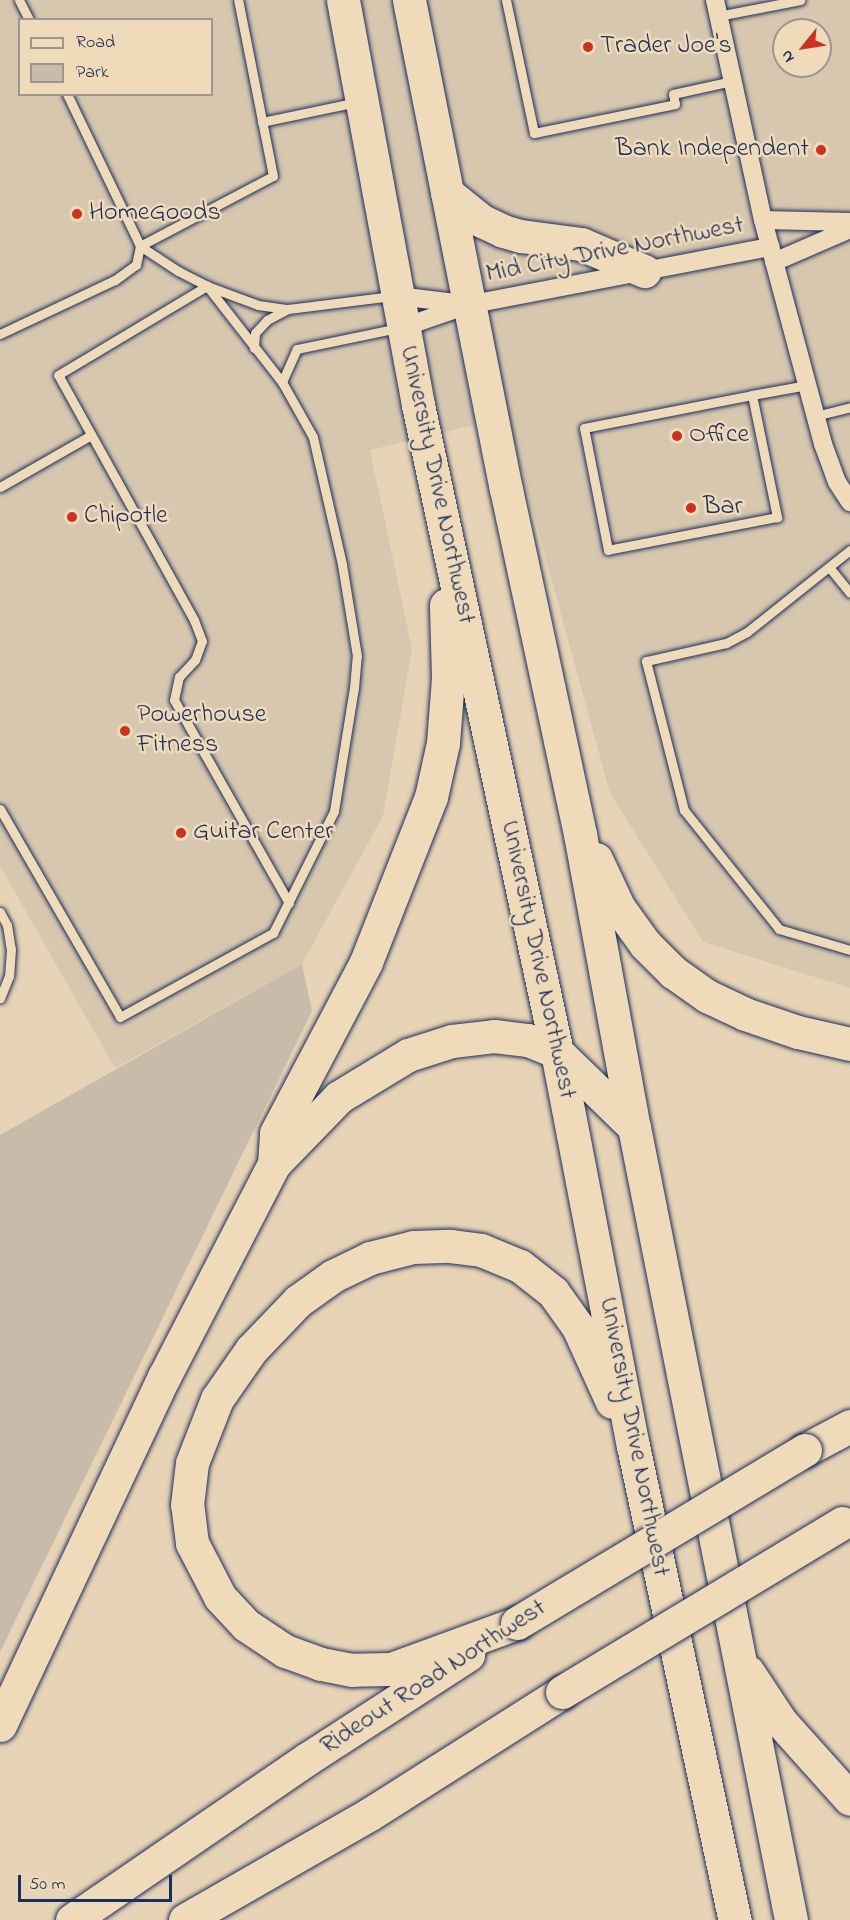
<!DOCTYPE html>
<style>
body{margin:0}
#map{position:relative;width:850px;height:1920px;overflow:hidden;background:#e7d3b5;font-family:"Indie Flower",sans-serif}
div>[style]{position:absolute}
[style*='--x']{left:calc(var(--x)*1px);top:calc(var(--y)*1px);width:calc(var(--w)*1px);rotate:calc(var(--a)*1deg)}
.built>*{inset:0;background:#d8c7af}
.green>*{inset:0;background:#c9bba9}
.roads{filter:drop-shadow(0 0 2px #1b2f5e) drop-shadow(0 0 2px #1b2f5e)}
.lane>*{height:9px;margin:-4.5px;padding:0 4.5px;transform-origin:4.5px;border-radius:4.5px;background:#efdab9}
.street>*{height:18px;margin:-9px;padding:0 9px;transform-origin:9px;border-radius:9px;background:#efdab9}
.highway>*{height:33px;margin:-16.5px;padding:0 16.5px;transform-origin:16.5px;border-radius:16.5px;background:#efdab9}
.bridges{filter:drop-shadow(0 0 2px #1b2f5e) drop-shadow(0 0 2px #1b2f5e)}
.highway-bridge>*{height:33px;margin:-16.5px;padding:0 16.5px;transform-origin:16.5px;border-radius:16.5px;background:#efdab9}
.dots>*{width:16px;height:16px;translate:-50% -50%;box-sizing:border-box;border:3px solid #efdab9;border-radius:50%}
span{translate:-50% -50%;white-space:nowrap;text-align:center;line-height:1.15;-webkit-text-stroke:5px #efdab9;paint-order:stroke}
.poi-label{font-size:26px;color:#1b2f5e}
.left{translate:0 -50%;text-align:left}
.right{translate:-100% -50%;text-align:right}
.street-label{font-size:26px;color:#1b2f5e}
.legend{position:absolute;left:18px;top:18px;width:195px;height:78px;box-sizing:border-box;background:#efdab9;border:2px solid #9a9695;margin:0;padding:8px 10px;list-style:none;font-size:18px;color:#1b2f5e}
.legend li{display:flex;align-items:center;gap:12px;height:30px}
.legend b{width:30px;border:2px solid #9a9695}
.north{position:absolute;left:772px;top:18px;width:60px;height:60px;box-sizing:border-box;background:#efdab9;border:2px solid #9a9695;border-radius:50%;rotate:240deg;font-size:16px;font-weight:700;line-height:24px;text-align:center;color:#1b2f5e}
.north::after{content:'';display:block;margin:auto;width:21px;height:27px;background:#c8321e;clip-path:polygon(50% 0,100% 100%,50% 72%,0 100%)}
.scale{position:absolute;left:18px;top:1875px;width:154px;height:27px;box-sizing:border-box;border:3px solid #1b2f5e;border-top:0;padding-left:8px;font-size:18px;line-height:21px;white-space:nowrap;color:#1b2f5e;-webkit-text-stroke:4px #efdab9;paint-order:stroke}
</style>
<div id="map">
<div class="built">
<i style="clip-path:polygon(evenodd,0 0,850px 0,850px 988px,703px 942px,610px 793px,507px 417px,370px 450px,412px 649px,383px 816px,302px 964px,115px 1068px,0 866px,0 0,20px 20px,212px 20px,212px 94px,20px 94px,20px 20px,0 0,784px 30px,820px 30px,820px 66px,784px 66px,784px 30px)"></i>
</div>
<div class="green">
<i style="clip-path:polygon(302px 964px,312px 1011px,0 1652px,0 1135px)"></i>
</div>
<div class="roads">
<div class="lane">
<i style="--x:19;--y:0;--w:22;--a:63"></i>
<i style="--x:506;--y:0;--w:136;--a:78.1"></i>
<i style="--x:534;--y:133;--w:144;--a:-11.6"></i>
<i style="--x:675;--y:104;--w:10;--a:-101"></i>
<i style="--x:673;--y:94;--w:60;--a:-12.4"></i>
<i style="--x:718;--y:16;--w:84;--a:-11"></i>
<i style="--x:67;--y:94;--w:169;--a:64.3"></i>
<i style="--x:140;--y:246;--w:45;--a:33.3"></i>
<i style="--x:178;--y:271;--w:33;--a:27"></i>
<i style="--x:207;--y:286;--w:122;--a:52"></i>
<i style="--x:262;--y:122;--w:97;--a:-11.9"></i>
<i style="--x:0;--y:334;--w:127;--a:-25.2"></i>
<i style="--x:115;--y:280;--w:26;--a:-36"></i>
<i style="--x:136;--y:265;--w:19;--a:-78"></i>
<i style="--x:140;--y:246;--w:150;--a:-27.8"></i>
<i style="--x:273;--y:176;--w:179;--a:-101.2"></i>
<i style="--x:254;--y:348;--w:15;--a:-86"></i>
<i style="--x:255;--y:333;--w:18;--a:-47"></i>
<i style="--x:267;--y:320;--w:24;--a:-28"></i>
<i style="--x:752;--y:395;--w:125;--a:78.4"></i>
<i style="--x:777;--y:517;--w:172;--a:169"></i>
<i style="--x:608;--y:550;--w:124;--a:-101.1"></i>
<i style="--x:584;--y:428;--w:171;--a:-11.1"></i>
<i style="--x:752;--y:395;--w:56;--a:-10.3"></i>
<i style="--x:815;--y:416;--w:36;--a:-14"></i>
<i style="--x:0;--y:487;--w:105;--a:-29.7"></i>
<i style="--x:850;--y:550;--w:132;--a:141.5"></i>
<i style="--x:747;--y:632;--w:24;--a:152"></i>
<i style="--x:726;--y:643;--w:82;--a:167.3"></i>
<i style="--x:646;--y:661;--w:154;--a:75.7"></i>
<i style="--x:684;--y:810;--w:152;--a:51.4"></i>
<i style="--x:779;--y:929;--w:74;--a:16.5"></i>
<i style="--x:829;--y:567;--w:33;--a:51"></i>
<i style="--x:0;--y:809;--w:240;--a:60"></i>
<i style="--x:120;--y:1017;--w:175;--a:-28.8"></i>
<i style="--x:273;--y:933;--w:136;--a:-63.4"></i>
<i style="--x:334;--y:811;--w:125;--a:-80.8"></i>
<i style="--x:354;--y:688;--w:32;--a:-85"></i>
<i style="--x:357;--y:656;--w:93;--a:-99.3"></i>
<i style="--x:342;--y:564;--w:130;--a:-102.9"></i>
<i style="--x:313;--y:437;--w:63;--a:-119.4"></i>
<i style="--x:282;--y:382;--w:36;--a:-66"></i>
<i style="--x:297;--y:349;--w:103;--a:-11.7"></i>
<i style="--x:289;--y:903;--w:233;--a:-119.5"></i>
<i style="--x:174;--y:700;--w:24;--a:-78"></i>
<i style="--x:179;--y:677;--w:23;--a:-47"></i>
<i style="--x:195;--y:660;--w:20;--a:-70"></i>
<i style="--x:202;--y:641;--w:22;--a:-111"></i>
<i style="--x:194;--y:620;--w:280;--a:-119"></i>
<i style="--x:58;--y:375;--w:174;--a:-30.9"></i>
<i style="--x:207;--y:286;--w:54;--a:20.4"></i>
<i style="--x:258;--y:305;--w:30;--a:8"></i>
<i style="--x:288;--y:309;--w:105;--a:-7.1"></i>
<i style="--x:0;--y:912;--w:15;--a:62"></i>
<i style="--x:7;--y:925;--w:24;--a:81"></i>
<i style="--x:11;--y:949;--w:27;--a:94"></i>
<i style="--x:9;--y:976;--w:24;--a:112"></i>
</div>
<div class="street">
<i style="--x:715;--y:0;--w:225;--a:77.7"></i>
<i style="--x:763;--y:220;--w:232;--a:75"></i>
<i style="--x:823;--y:444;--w:40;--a:69.8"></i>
<i style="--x:837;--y:482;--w:24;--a:57"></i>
<i style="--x:763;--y:220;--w:87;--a:1.3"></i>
<i style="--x:774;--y:262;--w:83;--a:-23.5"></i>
<i style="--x:398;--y:296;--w:66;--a:6.9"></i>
<i style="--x:404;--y:327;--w:68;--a:-19"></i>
<i style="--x:468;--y:305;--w:308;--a:-10.9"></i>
</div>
<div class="highway">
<i style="--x:343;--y:0;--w:412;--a:79.5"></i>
<i style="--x:418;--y:405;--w:662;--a:77.88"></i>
<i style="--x:557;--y:1052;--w:401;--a:79.1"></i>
<i style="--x:633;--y:1446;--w:485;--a:77.9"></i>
<i style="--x:409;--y:0;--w:499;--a:78.8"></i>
<i style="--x:506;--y:489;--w:353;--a:77.9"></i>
<i style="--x:580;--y:834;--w:298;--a:79.6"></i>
<i style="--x:634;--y:1127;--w:808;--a:78.8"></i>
<i style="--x:447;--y:193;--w:45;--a:38.7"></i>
<i style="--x:482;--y:221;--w:23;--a:25"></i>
<i style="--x:503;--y:231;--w:19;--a:16"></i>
<i style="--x:521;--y:236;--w:61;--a:7.6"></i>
<i style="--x:581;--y:244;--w:69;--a:23.2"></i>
<i style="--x:596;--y:859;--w:54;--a:64.9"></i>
<i style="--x:619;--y:908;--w:44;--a:54.2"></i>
<i style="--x:645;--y:944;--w:40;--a:45"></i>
<i style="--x:673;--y:972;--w:42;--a:35.2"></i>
<i style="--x:707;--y:996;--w:42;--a:25.3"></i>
<i style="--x:745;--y:1014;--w:56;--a:18.8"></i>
<i style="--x:798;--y:1032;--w:53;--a:13"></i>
<i style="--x:274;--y:1164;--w:31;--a:-86"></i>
<i style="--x:276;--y:1133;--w:193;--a:-62.2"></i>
<i style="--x:366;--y:962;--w:177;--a:-68.5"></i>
<i style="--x:431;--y:797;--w:55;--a:-77.5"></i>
<i style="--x:443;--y:743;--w:65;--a:-85.6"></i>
<i style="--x:448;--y:678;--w:73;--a:-91.6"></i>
<i style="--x:805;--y:1450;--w:51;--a:-28.1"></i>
<i style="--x:517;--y:1623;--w:134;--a:159.9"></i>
<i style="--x:391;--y:1669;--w:39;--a:179"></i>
<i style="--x:352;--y:1670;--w:32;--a:-169"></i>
<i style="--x:321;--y:1664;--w:38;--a:-160"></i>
<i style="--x:285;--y:1651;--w:47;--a:-146.3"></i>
<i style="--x:246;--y:1625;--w:38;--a:-133"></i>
<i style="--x:220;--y:1597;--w:61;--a:-117.4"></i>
<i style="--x:192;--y:1543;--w:38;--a:-97"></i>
<i style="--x:187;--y:1505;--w:42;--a:-83.2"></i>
<i style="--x:192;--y:1463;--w:69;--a:-68.7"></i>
<i style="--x:217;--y:1399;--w:60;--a:-55.2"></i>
<i style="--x:251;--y:1350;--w:68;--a:-46.2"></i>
<i style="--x:298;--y:1301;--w:43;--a:-35.5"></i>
<i style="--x:333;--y:1276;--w:41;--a:-25.9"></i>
<i style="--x:370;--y:1258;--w:44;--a:-14.3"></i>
<i style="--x:413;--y:1247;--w:37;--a:-2"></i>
<i style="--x:450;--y:1246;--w:31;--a:7"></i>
<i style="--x:481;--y:1250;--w:42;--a:22.3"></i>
<i style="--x:520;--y:1266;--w:42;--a:38.2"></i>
<i style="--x:553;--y:1292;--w:43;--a:54.5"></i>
<i style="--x:578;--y:1327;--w:82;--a:65.6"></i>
<i style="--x:748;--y:1672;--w:60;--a:56.6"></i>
<i style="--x:781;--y:1722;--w:103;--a:48.1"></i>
<i style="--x:0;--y:1725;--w:385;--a:-64.8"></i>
<i style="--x:164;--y:1377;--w:240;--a:-62.7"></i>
<i style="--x:274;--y:1164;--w:93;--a:-45.9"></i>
<i style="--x:339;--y:1097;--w:81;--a:-31.3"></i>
<i style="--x:408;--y:1055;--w:46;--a:-17.7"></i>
<i style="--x:452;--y:1041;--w:42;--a:-6.8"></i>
<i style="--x:494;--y:1036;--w:34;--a:7"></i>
<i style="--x:528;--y:1040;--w:31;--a:22"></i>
<i style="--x:557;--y:1052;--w:107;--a:44.2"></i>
<i style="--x:72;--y:1920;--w:285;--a:-34.4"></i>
<i style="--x:307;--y:1759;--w:192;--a:-32.9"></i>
<i style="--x:185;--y:1920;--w:213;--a:-29.8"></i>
<i style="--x:370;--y:1814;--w:227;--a:-32.4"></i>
</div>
</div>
<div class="bridges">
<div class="highway-bridge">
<i style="--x:517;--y:1623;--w:336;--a:-31"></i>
<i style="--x:562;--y:1692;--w:327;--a:-31.1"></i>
</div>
</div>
<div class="dots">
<i style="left:588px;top:47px;background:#c8321e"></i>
<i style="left:821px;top:150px;background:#c8321e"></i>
<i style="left:77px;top:214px;background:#c8321e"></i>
<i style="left:677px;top:436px;background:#c8321e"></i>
<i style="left:691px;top:508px;background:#c8321e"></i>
<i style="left:72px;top:517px;background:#c8321e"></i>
<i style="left:125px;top:731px;background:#c8321e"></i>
<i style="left:181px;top:833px;background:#c8321e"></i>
</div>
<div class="poi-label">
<span class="left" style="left:600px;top:47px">Trader Joe's</span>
<span class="right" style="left:809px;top:150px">Bank Independent</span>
<span class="left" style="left:89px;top:214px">HomeGoods</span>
<span class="left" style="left:689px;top:436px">Office</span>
<span class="left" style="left:703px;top:508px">Bar</span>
<span class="left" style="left:84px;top:517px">Chipotle</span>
<span class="left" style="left:137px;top:731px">Powerhouse<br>Fitness</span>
<span class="left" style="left:193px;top:833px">Guitar Center</span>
</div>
<div class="street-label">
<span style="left:615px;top:251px;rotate:-11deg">Mid City Drive Northwest</span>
<span style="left:436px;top:485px;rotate:78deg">University Drive Northwest</span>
<span style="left:537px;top:960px;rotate:78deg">University Drive Northwest</span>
<span style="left:633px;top:1437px;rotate:79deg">University Drive Northwest</span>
<span style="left:434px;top:1678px;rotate:-33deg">Rideout Road Northwest</span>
</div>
<ul class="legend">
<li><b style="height:8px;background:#efdab9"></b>Road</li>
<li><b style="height:16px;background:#c9bba9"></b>Park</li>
</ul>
<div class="north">N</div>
<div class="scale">50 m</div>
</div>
